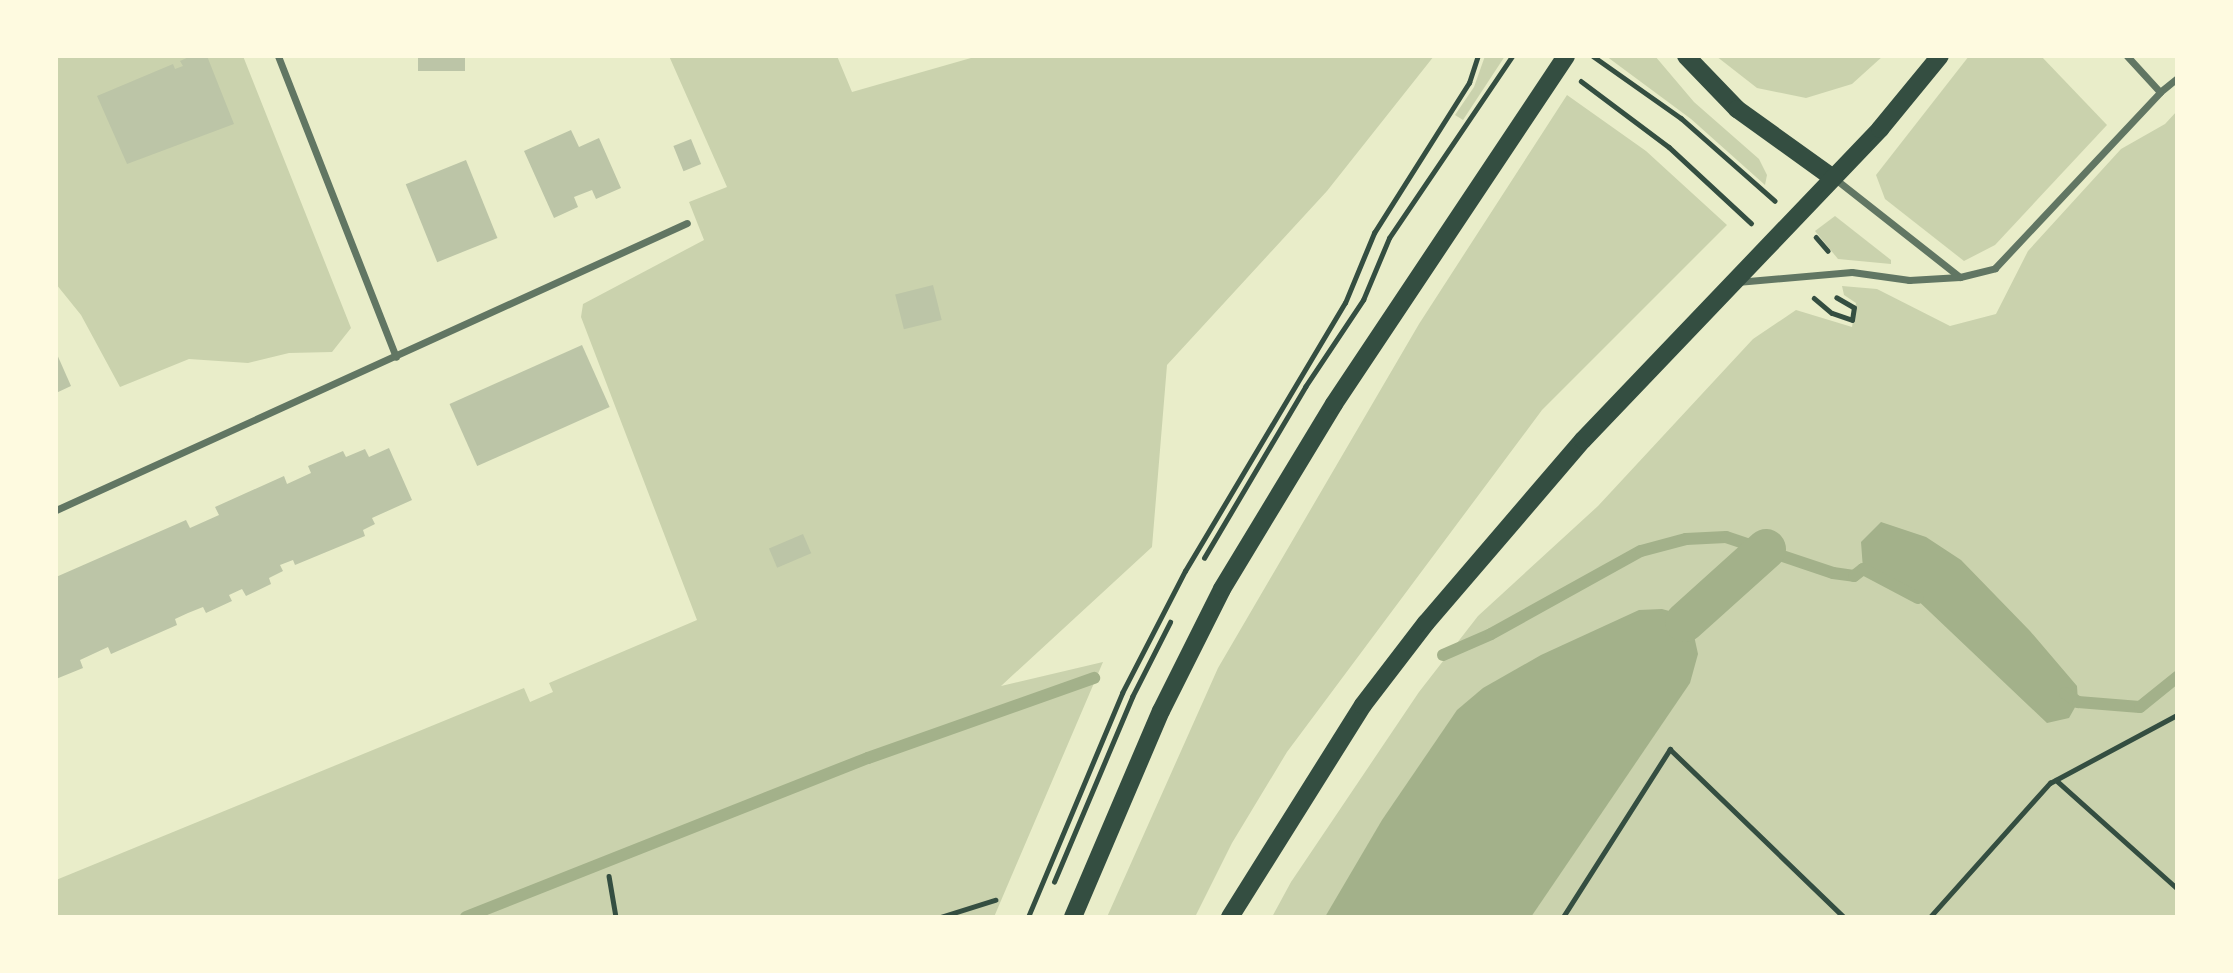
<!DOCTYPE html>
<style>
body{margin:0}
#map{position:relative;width:2233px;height:973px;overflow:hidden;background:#e9edc9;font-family:Cabin,sans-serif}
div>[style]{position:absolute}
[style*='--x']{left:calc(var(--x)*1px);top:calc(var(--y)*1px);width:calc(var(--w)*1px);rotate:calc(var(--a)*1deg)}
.green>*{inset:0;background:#cad2ad}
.water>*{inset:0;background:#a3b18a}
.stream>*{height:12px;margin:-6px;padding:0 6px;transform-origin:6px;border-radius:6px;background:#a3b18a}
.canal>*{height:40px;margin:-20px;padding:0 20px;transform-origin:20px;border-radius:20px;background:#a3b18a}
.building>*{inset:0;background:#bcc5a7;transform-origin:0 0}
.path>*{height:4.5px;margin:-2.25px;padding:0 2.25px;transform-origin:2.25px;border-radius:2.25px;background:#344e41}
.minor>*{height:7px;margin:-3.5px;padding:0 3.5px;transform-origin:3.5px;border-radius:3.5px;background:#617663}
.primary>*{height:18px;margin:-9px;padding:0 9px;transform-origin:9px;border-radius:9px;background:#344e41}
span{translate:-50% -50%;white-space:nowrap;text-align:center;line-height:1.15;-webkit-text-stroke:7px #fefae0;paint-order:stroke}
.frame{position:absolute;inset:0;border:58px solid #fefae0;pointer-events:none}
</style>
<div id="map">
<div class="green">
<i style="clip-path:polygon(61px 56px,243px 56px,351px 328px,332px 352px,289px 353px,248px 363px,189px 359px,120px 387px,81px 315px,56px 284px,56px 58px)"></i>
<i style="clip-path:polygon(669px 56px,837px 56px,852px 92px,978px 56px,1434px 56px,1327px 191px,1167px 365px,1152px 547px,1001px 686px,1103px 662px,994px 917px,56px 917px,56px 880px,524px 688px,530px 702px,553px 692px,549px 683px,697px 620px,581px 317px,583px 304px,704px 240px,689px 202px,727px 187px)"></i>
<i style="clip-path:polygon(1485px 56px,1505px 56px,1463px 120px,1455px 115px,1474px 87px)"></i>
<i style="clip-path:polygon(1606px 56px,1655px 56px,1694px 102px,1759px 159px,1767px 175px,1765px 185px,1691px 119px)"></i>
<i style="clip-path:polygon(1716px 56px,1883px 56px,1852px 84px,1806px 98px,1757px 88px)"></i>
<i style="clip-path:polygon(1969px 56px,2041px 56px,2107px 125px,1995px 245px,1964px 261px,1885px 199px,1876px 175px)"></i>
<i style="clip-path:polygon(1567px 95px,1646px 151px,1727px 225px,1542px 410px,1287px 752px,1232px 843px,1195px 917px,1107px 917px,1218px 668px,1419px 324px)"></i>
<i style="clip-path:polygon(2177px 111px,2177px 917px,1272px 917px,1291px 882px,1419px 692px,1478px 616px,1598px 506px,1753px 339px,1796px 310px,1852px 327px,1856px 303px,1844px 295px,1842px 286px,1877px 289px,1950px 326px,1996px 314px,2028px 251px,2121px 149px,2165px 124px)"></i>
<i style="clip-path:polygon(1835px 216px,1891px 260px,1891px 264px,1838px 259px,1815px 231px)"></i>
</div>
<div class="water">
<i style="clip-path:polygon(1881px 522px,1926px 537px,1961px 560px,2030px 631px,2077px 686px,2078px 702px,2069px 718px,2047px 723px,1911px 594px,1863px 569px,1861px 542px)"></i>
<i style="clip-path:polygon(1662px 609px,1680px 614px,1693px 631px,1698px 654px,1690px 683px,1531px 917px,1325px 917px,1382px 820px,1457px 710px,1483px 688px,1541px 655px,1639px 610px)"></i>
</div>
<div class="stream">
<i style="--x:1443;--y:655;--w:52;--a:-23.6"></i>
<i style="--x:1491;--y:634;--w:171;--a:-29"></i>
<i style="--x:1641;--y:551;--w:47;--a:-14.9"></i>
<i style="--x:1686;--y:539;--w:40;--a:-2.9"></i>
<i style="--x:1726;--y:537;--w:113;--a:18.6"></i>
<i style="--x:1833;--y:573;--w:21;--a:8"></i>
<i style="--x:1854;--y:576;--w:11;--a:-38"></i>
<i style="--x:1863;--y:569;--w:62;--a:27.8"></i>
<i style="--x:2065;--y:693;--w:16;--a:35"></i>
<i style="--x:2078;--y:702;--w:62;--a:4.6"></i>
<i style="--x:2140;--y:707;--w:48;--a:-39"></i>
<i style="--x:466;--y:917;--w:432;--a:-21.6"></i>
<i style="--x:868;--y:758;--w:240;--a:-19.5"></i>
</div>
<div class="canal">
<i style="--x:1685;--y:622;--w:109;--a:-42"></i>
</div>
<div class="building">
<i style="clip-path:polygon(191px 56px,207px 56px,234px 124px,127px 164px,97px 96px,173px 64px,175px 69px,183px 66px,180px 61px)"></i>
<i style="left:418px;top:56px;width:47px;height:15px"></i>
<i style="clip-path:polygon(571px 130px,579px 147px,599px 138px,621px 188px,596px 199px,592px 190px,574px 197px,578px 207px,554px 218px,524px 151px)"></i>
<i style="left:691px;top:139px;width:27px;height:19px;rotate:68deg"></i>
<i style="left:466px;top:160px;width:84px;height:65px;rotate:68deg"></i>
<i style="left:933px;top:285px;width:36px;height:39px;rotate:76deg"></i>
<i style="left:582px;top:345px;width:68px;height:145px;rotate:66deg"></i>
<i style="clip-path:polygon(56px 352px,71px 386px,56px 393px)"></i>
<i style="clip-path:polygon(389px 448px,412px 500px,372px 518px,375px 524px,363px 530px,365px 536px,295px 565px,293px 560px,280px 565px,283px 571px,269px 578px,271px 584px,246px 596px,242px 589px,229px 595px,232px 601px,206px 613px,203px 607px,188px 613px,175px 619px,177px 625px,111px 654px,108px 647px,80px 660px,83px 668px,56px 679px,56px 577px,186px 520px,190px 528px,219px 515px,215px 507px,284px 476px,287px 484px,311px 473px,308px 466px,343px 451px,346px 457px,365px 449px,369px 457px)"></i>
<i style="left:803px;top:534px;width:21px;height:37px;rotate:67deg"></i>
</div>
<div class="path">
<i style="--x:1593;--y:56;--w:108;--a:35.2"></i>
<i style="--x:1681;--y:118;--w:125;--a:41.4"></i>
<i style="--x:1581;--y:81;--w:110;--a:36.9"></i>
<i style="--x:1669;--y:147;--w:112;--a:42.8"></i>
<i style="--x:1816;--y:237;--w:18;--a:49"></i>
<i style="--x:1814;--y:298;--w:23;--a:40"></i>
<i style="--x:1832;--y:313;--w:21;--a:19"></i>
<i style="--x:1852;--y:320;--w:12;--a:-81"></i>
<i style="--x:1854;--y:308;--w:20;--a:-150"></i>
<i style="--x:1204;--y:558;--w:199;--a:-59.4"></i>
<i style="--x:1305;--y:387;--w:105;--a:-56.3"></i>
<i style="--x:1363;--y:300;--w:67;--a:-67.2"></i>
<i style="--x:1389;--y:238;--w:220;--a:-55.9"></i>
<i style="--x:2056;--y:780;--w:162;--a:41.8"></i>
<i style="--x:609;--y:876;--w:42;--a:80.3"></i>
<i style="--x:1054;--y:882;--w:201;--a:-67.1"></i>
<i style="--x:1132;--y:697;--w:84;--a:-63.1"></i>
<i style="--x:941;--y:917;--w:57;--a:-17.5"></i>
<i style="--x:1028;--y:917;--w:243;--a:-67.2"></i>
<i style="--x:1122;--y:693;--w:137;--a:-62.7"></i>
<i style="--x:1185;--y:571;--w:312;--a:-59.2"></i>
<i style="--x:1345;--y:303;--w:76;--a:-67.5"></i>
<i style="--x:1374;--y:233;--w:178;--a:-57.7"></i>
<i style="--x:1469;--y:83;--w:28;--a:-72"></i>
<i style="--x:1563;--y:917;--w:199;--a:-57.5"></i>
<i style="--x:1670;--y:749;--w:242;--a:44"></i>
<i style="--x:1930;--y:917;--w:180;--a:-48.2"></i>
<i style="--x:2050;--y:783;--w:144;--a:-28.2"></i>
</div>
<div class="minor">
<i style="--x:278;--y:56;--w:323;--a:68.6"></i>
<i style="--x:2160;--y:92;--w:22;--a:-39"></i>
<i style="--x:1834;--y:178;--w:160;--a:38.2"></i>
<i style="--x:1737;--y:282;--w:115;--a:-5"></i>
<i style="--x:1852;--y:272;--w:58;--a:8"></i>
<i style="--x:1909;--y:280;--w:51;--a:-3.4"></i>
<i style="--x:1960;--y:277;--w:36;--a:-14"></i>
<i style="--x:1995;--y:268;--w:241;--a:-46.8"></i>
<i style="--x:2160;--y:92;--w:49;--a:-132.5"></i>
<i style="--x:56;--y:510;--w:693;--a:-24.46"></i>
</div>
<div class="primary">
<i style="--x:1686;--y:56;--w:74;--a:46.1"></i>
<i style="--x:1737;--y:109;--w:118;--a:35.7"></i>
<i style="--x:1073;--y:917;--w:224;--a:-66.9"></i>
<i style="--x:1161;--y:711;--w:136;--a:-63.4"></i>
<i style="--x:1222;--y:589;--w:216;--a:-58.8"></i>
<i style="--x:1334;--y:404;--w:418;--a:-56.3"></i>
<i style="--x:1230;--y:917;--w:250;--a:-57.9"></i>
<i style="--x:1363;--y:705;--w:103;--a:-52.5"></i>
<i style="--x:1426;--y:623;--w:241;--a:-49.4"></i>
<i style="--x:1583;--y:440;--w:430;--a:-46.3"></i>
<i style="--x:1880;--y:129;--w:94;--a:-50.6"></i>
</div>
<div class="frame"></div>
</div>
